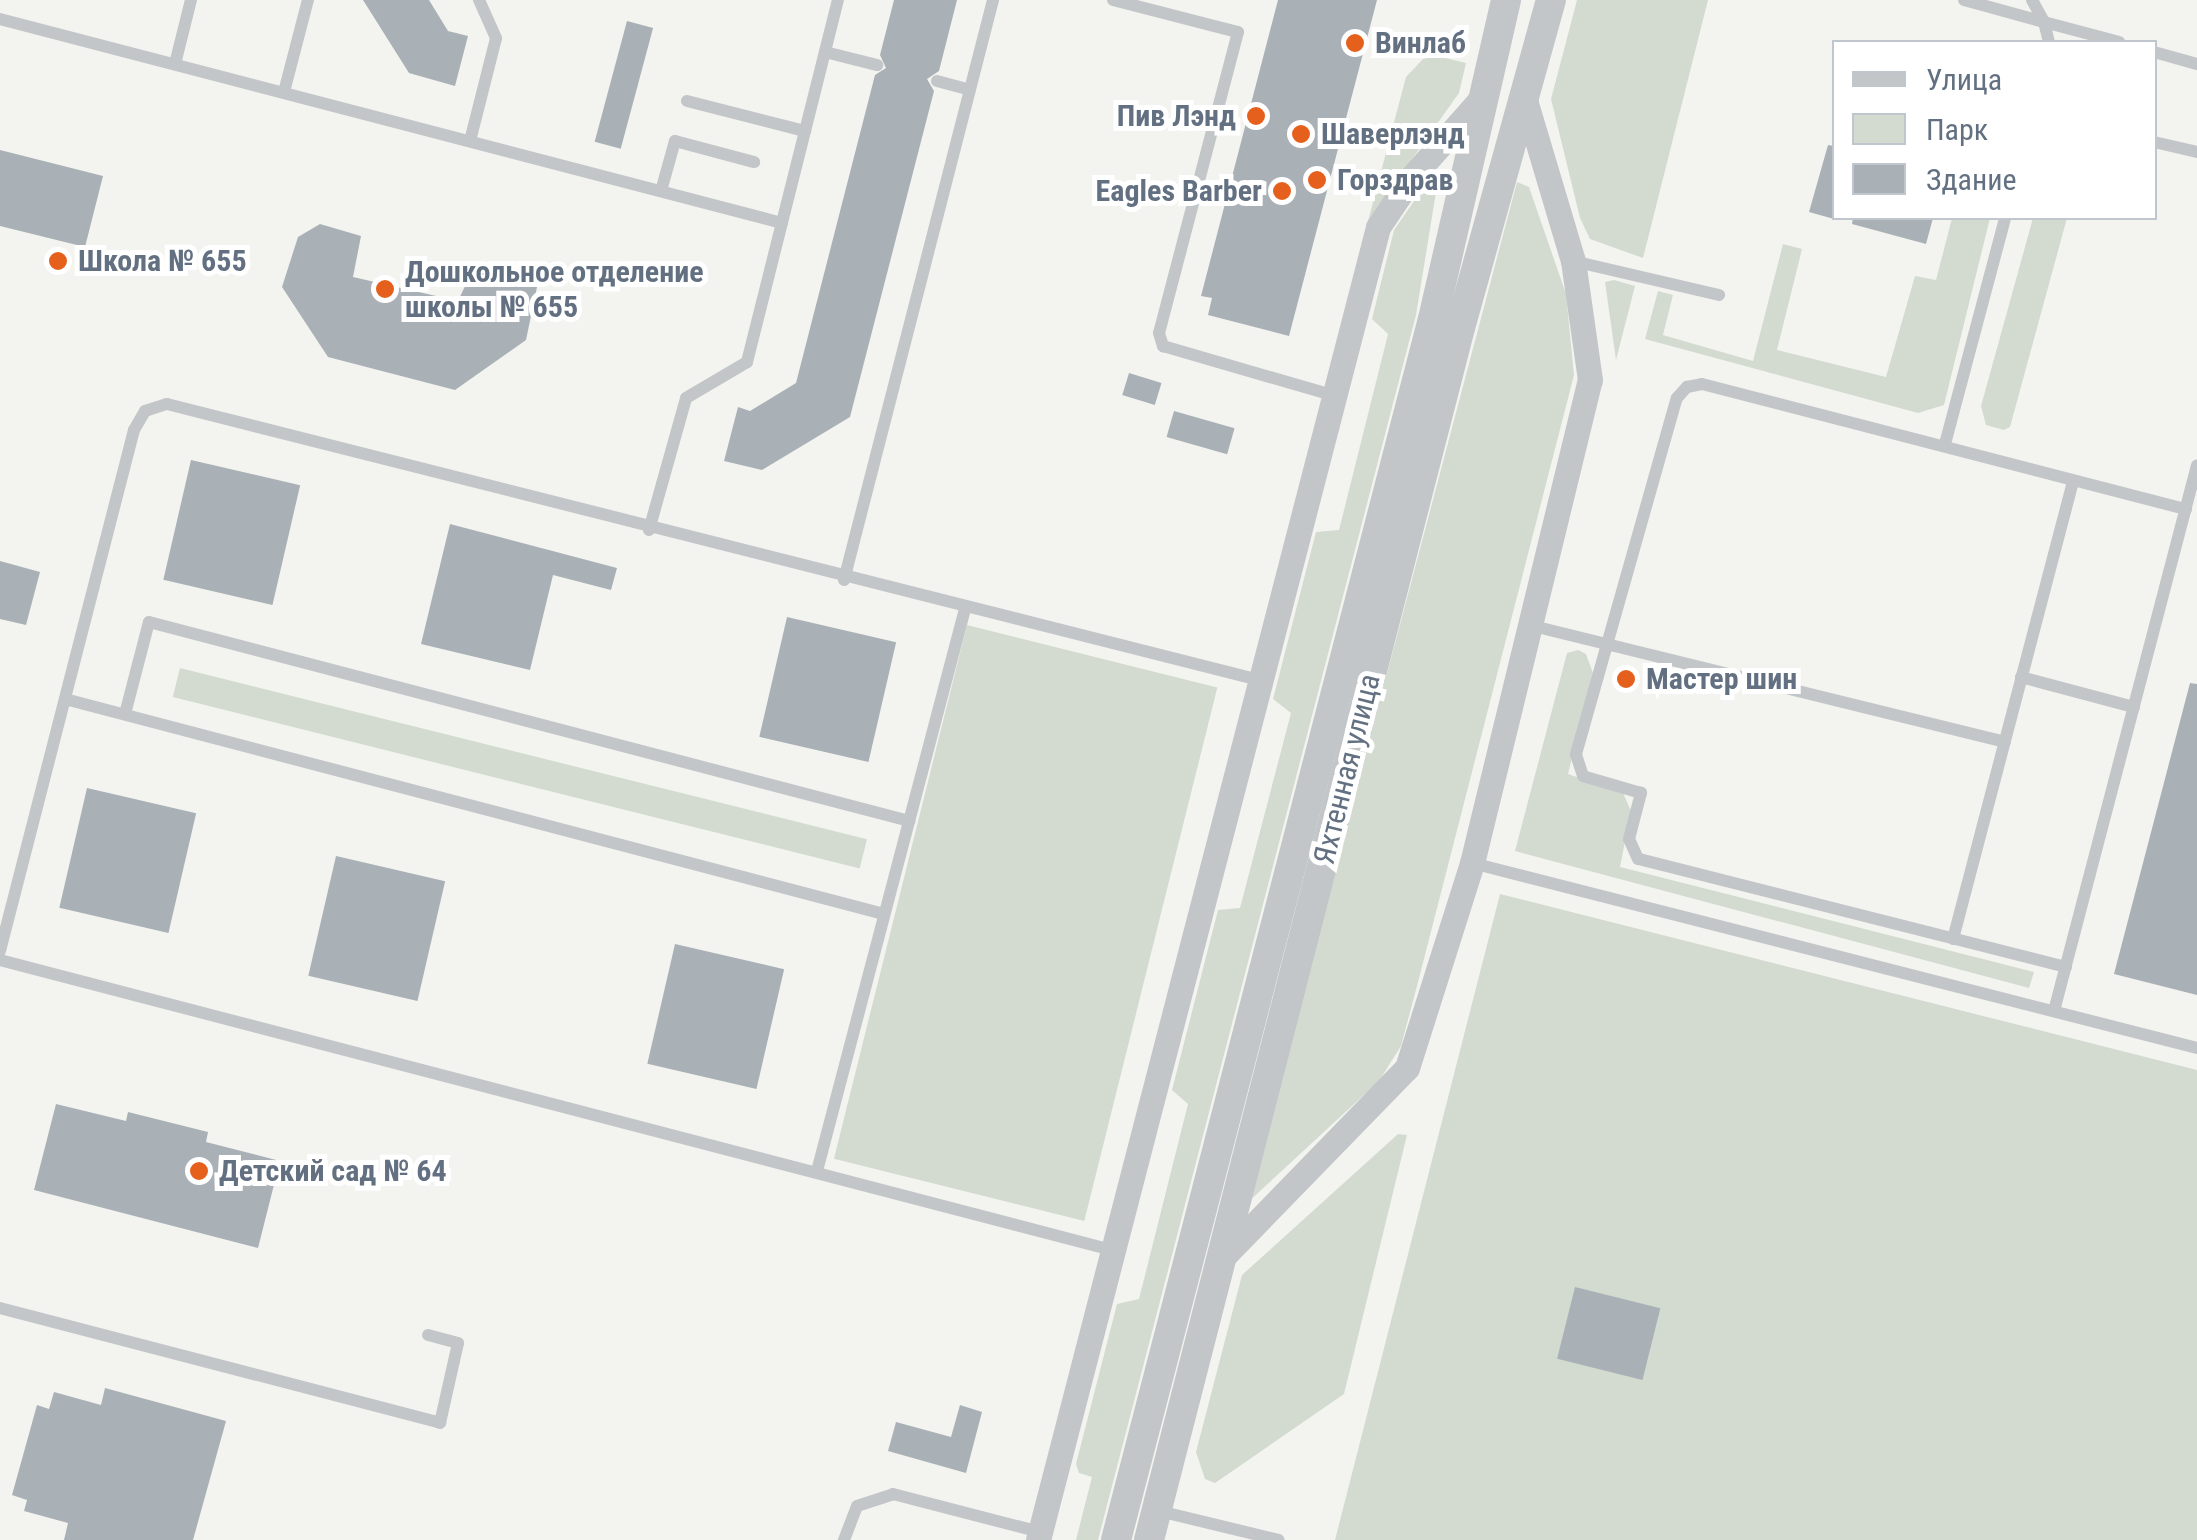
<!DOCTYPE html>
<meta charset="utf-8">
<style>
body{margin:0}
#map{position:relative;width:2197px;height:1540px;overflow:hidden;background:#f3f4ef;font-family:"Roboto Condensed",sans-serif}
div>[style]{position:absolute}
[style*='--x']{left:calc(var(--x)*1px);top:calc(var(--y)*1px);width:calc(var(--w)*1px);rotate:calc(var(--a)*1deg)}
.green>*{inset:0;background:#d3dbd0;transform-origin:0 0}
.building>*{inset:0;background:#a9b0b6;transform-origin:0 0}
.service>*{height:12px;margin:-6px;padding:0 6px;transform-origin:6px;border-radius:6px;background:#c3c6c9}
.minor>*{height:25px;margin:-12.5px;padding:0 12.5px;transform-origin:12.5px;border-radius:12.5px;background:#c3c6c9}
.tertiary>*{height:30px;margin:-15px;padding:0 15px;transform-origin:15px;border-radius:15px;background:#c3c6c9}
.dots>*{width:28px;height:28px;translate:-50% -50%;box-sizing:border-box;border:5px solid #fff;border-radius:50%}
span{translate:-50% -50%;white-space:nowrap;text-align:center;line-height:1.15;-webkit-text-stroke:10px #fff;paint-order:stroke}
.poi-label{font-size:30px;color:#627081;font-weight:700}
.left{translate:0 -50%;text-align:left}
.right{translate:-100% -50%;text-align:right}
.street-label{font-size:30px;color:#627081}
.legend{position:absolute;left:1832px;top:40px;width:325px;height:180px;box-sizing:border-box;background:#fff;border:2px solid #c0c6cd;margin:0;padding:12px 18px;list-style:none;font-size:30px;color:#627081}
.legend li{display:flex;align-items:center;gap:20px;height:50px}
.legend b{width:50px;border:2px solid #c0c6cd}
</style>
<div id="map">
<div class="green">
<i style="clip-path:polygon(1577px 0,1708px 0,1643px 258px,1590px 239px,1580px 218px,1551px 99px)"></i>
<i style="clip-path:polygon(1437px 56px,1466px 63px,1459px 93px,1368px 221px,1406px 77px,1423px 59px)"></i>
<i style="clip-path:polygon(1430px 178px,1438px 180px,1416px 315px,1098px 1540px,1076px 1540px,1092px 1477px,1079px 1473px,1076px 1464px,1117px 1304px,1139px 1299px,1188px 1104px,1172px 1090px,1218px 910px,1240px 908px,1291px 713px,1273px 699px,1316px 532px,1339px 530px,1388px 334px,1372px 319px,1394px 230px)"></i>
<i style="clip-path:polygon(1517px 182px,1529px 187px,1566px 294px,1574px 375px,1417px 986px,1401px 1046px,1379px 1081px,1247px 1203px)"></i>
<i style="clip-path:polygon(1952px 218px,1990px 218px,1944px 405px,1918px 413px,1645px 339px,1658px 291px,1673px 295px,1663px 335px,1753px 361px,1783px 244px,1802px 249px,1777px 350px,1886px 377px,1915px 276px,1936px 280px)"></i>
<i style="clip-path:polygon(2033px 218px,2067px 218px,2010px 427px,2004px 430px,1986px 425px,1981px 406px)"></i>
<i style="clip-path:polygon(1614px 280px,1635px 286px,1616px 360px,1605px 282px)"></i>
<i style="left:967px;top:625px;width:258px;height:550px;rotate:14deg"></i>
<i style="clip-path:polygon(1578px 650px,1586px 654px,1593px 673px,1568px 774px,1623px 793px,1631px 811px,1620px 867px,2034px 972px,2029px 988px,1515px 851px,1567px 653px)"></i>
<i style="left:180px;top:668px;width:708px;height:30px;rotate:14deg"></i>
<i style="clip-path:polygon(1500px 894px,2197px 1070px,2197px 1540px,1335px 1540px)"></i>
<i style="clip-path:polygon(1398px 1134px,1407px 1135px,1344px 1394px,1215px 1483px,1205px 1479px,1196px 1452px,1242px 1275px)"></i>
</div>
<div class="building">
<i style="clip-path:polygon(363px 0,429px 0,448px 31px,468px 36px,455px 86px,409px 73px)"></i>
<i style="clip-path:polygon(894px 0,957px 0,939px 71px,927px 79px,934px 91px,850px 417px,762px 470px,724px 461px,738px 407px,750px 411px,796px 383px,875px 75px,886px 68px,880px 55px)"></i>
<i style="clip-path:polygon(1278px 0,1377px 0,1289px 336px,1208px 315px,1212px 298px,1201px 296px)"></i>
<i style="left:627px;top:21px;width:27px;height:125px;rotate:15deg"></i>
<i style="clip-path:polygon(1828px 145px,1834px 146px,1834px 219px,1809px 212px)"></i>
<i style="clip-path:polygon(0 150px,103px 176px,85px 247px,0 226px)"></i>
<i style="clip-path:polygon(1853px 218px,1933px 218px,1926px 244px,1852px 224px)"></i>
<i style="clip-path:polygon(320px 224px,361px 236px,353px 277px,458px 301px,474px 267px,537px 287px,526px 340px,455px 390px,328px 357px,282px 287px,298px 237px)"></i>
<i style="left:1129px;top:373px;width:34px;height:23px;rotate:17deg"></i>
<i style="left:1174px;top:411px;width:63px;height:27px;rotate:16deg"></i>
<i style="left:191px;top:460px;width:112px;height:123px;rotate:13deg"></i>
<i style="clip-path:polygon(450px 524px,617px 568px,611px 590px,553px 575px,530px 670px,421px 644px)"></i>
<i style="clip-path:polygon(0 561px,40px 572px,26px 625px,0 619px)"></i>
<i style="left:787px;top:617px;width:112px;height:123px;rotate:13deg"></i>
<i style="clip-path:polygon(2190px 683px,2197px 684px,2197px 995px,2114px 974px)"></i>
<i style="left:87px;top:788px;width:112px;height:123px;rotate:13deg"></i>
<i style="left:336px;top:856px;width:112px;height:123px;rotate:13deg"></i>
<i style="left:675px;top:944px;width:112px;height:123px;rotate:13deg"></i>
<i style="clip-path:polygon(56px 1104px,126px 1121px,128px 1112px,208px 1132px,206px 1142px,280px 1161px,258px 1248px,34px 1190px)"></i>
<i style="left:1575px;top:1287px;width:88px;height:74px;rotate:14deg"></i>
<i style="clip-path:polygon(105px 1388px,226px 1421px,193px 1540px,64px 1540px,68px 1523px,24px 1511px,27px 1500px,12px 1495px,37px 1405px,49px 1409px,54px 1392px,101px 1405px)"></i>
<i style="clip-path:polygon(960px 1405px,982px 1412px,966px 1473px,888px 1451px,896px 1422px,951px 1437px)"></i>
</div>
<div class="service">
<i style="--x:1113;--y:0;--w:129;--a:14.4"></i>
<i style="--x:1238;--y:32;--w:311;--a:104.7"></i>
<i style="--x:1159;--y:333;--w:14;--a:73"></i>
<i style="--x:1163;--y:346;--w:176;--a:16.2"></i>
<i style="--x:1964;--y:0;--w:83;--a:15.4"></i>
<i style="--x:2044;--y:22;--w:21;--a:76"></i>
<i style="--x:2032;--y:0;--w:25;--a:61"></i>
<i style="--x:2044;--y:22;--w:78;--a:14.9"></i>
<i style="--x:0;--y:19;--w:808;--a:14.62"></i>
<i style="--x:825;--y:52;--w:54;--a:14"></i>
<i style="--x:2154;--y:52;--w:45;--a:15.6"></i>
<i style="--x:175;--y:64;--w:66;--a:-76"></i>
<i style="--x:937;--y:81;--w:34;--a:15"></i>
<i style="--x:284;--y:92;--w:95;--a:-75.4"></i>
<i style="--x:687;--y:101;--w:122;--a:14.3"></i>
<i style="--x:470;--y:141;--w:106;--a:-75.8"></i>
<i style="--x:496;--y:38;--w:42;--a:-114.1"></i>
<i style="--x:2154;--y:142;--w:44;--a:13.1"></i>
<i style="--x:661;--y:191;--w:52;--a:-74.4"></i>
<i style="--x:675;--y:141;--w:82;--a:14.9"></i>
<i style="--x:1573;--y:261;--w:150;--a:13.1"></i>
<i style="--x:1945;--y:444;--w:234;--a:-75.1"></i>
<i style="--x:649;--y:530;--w:137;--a:-74.3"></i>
<i style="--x:686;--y:398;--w:71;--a:-30.5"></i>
<i style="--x:747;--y:362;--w:373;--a:-75.9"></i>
<i style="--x:844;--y:580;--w:599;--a:-75.59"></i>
<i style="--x:1529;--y:625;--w:490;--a:13.8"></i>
<i style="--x:2021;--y:677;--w:117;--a:14.9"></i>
<i style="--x:65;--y:699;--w:847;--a:14.71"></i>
<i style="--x:125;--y:714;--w:95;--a:-75.4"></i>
<i style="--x:149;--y:622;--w:786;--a:14.67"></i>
<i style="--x:1472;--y:863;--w:748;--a:14.31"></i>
<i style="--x:1953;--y:939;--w:474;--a:-75.3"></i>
<i style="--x:0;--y:951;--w:538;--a:-75.58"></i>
<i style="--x:134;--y:430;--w:22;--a:-60"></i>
<i style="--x:145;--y:411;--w:23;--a:-18"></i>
<i style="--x:167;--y:404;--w:1126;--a:14.18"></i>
<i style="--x:0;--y:960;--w:1149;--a:14.62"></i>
<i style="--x:2066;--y:967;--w:441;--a:-165.8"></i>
<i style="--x:1638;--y:859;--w:22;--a:-114"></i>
<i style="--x:1629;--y:839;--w:48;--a:-75.4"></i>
<i style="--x:1641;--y:793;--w:60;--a:-163.7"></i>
<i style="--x:1583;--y:776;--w:23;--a:-108"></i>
<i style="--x:1576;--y:754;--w:370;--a:-74.2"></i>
<i style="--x:1677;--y:398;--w:15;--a:-48"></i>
<i style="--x:1687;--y:387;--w:15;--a:-11"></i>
<i style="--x:1702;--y:384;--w:500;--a:14.5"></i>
<i style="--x:2054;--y:1011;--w:564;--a:-75.32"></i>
<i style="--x:817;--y:1171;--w:581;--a:-75.25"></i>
<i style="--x:0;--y:1308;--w:455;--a:14.6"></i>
<i style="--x:440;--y:1423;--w:82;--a:-77.3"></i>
<i style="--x:458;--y:1343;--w:31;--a:-165"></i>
<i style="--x:1159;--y:1511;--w:123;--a:13.6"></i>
<i style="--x:844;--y:1540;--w:36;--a:-69"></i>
<i style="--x:857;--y:1506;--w:38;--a:-18"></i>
<i style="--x:893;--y:1494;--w:152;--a:14.5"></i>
</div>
<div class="minor">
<i style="--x:1222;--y:1258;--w:265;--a:-45.8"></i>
<i style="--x:1407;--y:1068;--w:215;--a:-72.4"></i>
<i style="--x:1472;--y:863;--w:497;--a:-76.3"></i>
<i style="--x:1590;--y:380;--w:120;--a:-98.1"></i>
<i style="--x:1573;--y:261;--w:168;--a:-106.6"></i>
<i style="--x:1038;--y:1540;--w:1356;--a:-75.48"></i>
<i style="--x:1378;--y:227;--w:59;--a:-56"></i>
<i style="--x:1411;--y:178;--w:104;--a:-48.5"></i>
</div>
<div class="tertiary">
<i style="--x:1116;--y:1540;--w:1261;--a:-75.45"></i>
<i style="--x:1433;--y:319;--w:327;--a:-77.1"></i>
<i style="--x:1149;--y:1540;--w:1251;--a:-75.61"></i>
<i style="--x:1460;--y:328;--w:340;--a:-74.5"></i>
</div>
<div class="dots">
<i style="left:1355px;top:43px;background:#e6601d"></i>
<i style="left:1256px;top:116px;background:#e6601d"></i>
<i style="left:1301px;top:134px;background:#e6601d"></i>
<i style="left:1317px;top:180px;background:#e6601d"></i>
<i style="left:1282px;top:191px;background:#e6601d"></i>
<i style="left:58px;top:261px;background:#e6601d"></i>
<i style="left:385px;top:289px;background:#e6601d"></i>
<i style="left:1626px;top:679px;background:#e6601d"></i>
<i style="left:199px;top:1171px;background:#e6601d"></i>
</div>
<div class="poi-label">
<span class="left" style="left:1375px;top:43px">Винлаб</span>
<span class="right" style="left:1236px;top:116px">Пив Лэнд</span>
<span class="left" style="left:1321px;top:134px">Шаверлэнд</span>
<span class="left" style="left:1337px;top:180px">Горздрав</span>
<span class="right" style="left:1262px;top:191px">Eagles Barber</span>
<span class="left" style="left:78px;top:261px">Школа № 655</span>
<span class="left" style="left:405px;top:289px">Дошкольное отделение<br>школы № 655</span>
<span class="left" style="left:1646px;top:679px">Мастер шин</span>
<span class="left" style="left:219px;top:1171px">Детский сад № 64</span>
</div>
<div class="street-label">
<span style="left:1347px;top:769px;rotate:-76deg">Яхтенная улица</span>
</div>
<ul class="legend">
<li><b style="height:12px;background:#c3c6c9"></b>Улица</li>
<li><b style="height:28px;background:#d3dbd0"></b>Парк</li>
<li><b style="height:28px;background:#a9b0b6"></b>Здание</li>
</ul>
</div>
